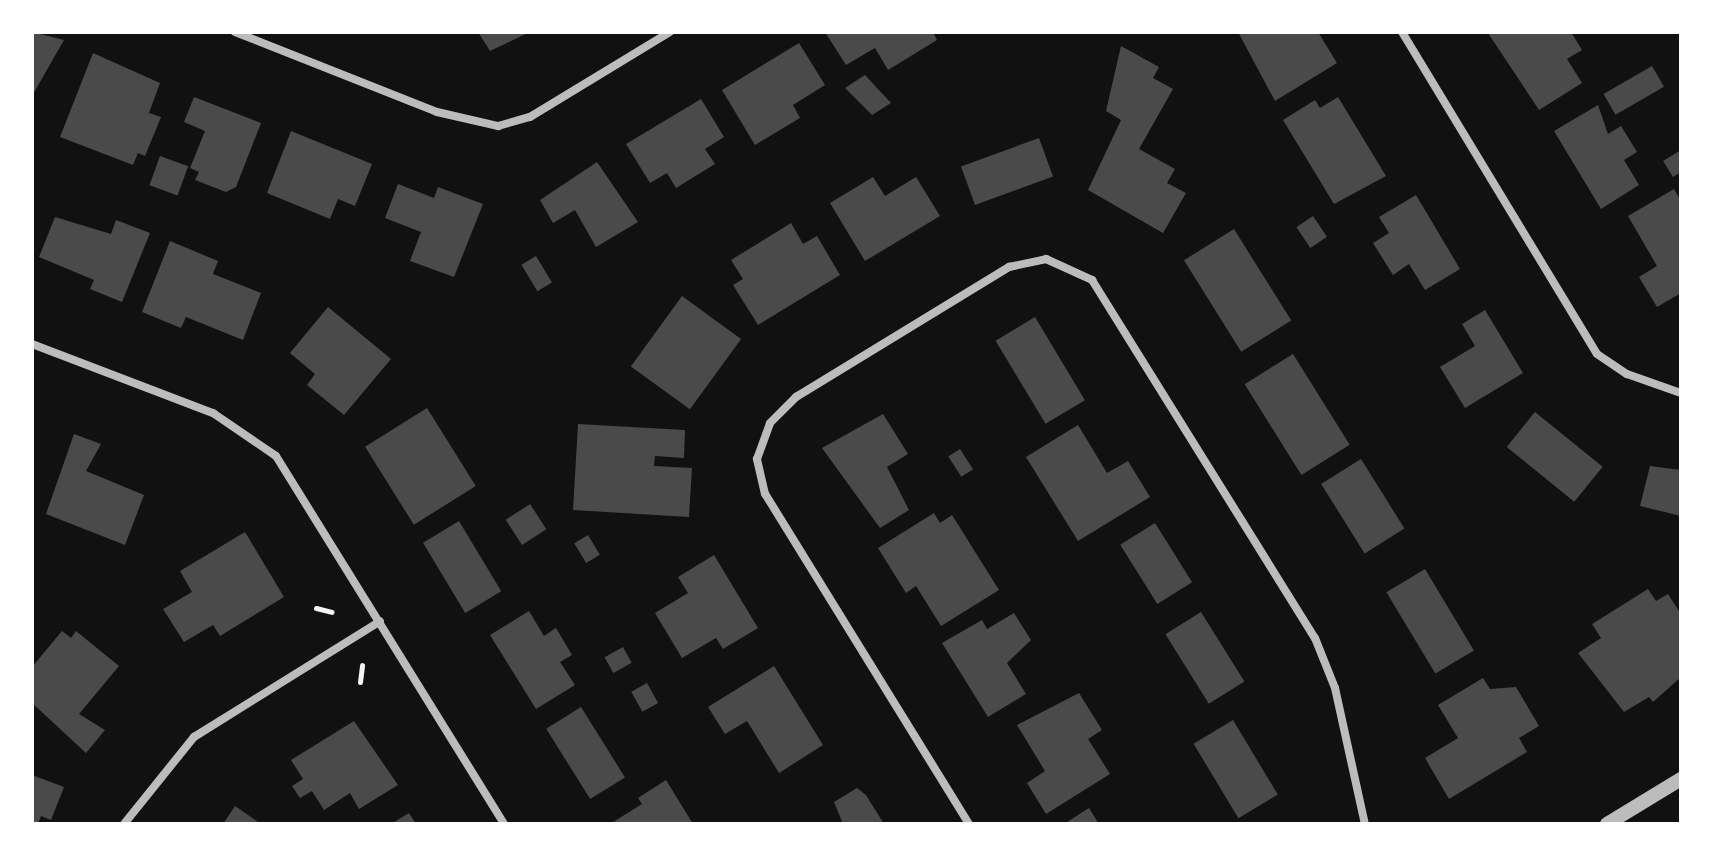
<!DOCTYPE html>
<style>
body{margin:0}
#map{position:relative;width:1713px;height:856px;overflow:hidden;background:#111;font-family:"IBM Plex Sans",sans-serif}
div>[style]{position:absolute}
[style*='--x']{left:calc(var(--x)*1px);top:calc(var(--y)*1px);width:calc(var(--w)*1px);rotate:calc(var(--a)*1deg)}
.building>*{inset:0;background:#4a4a4a;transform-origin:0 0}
.path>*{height:5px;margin:-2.5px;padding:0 2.5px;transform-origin:2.5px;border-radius:2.5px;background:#f5f5f5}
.minor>*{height:8px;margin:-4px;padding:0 4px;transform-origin:4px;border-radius:4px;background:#bcbcbc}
.tertiary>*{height:14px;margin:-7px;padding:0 7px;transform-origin:7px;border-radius:7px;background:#bcbcbc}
span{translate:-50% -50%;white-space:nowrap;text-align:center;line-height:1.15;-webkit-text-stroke:8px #fff;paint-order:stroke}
.frame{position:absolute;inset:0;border:34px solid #fff;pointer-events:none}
</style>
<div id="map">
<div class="building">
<i style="clip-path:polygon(32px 32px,64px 40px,32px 96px)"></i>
<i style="clip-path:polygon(478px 32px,530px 32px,490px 51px)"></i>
<i style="clip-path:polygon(825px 32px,933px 32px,937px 40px,888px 70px,875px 48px,846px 65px)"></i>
<i style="clip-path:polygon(1238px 32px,1318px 32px,1337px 63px,1275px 101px)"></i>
<i style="clip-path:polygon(1571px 32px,1582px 50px,1567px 59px,1582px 83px,1539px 110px,1488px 33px)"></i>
<i style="clip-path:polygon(799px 43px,825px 85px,793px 105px,800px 118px,755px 145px,722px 90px)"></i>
<i style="clip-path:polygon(1121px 46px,1159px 67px,1153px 78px,1173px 89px,1139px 149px,1175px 169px,1167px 183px,1186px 193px,1163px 233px,1088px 190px,1121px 120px,1106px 111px)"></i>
<i style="clip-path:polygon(93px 53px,160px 83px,149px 113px,161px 117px,145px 156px,138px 153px,133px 165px,60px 137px)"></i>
<i style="left:1652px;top:66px;width:24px;height:56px;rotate:60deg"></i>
<i style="clip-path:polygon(865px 75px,891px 103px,872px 115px,845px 88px)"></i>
<i style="clip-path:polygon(194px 97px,261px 123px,236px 187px,226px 192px,195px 180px,199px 172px,190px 168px,205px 131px,184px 122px)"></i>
<i style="clip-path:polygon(1338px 97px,1386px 176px,1334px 204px,1283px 120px,1315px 100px,1320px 108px)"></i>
<i style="clip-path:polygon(701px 99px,724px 137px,705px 149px,715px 164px,676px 188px,667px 173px,650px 183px,626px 144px)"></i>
<i style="clip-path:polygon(1598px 105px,1608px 134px,1621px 126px,1637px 152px,1624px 160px,1639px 185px,1601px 209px,1554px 131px)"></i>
<i style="clip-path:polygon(291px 131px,372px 164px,355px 206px,338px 199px,330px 219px,267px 193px)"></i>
<i style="left:1039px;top:138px;width:41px;height:83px;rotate:70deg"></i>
<i style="clip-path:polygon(1681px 150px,1681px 172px,1673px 177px,1663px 161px)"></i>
<i style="left:160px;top:156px;width:30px;height:31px;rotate:20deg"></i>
<i style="clip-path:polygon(597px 162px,638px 222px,596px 247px,575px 210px,553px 223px,540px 200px)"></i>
<i style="clip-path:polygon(873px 177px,885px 196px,916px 177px,940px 216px,865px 261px,830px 203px)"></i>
<i style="clip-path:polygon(398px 184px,434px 198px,438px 187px,483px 204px,454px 277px,410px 261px,421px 232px,385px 218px)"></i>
<i style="clip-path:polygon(1674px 189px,1681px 201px,1681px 293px,1657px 307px,1639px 277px,1657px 266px,1628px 216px)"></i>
<i style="clip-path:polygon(1416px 195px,1460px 269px,1425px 290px,1409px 264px,1393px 275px,1373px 243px,1389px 233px,1379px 217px)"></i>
<i style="left:1313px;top:216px;width:25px;height:20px;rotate:56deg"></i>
<i style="clip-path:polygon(55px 217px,111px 234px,116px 220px,150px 233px,122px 302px,90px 289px,94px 280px,39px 257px)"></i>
<i style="clip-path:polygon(791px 223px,803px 244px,817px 236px,840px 275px,758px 325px,733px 285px,743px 279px,731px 260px)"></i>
<i style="left:1234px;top:229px;width:108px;height:59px;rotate:58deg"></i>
<i style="clip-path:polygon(170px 241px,218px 261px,213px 274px,261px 293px,243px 340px,186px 317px,181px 328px,142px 312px)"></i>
<i style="left:536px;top:256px;width:31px;height:17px;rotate:59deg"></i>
<i style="left:682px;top:296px;width:73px;height:87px;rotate:36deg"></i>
<i style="clip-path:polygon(328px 307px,391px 359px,344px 415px,307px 385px,315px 374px,290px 353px)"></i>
<i style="clip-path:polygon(1485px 310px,1523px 373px,1465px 408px,1440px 367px,1475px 346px,1462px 324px)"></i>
<i style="left:1035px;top:317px;width:97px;height:46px;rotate:59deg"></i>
<i style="left:1293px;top:354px;width:107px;height:57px;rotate:58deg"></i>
<i style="left:427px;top:408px;width:92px;height:73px;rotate:58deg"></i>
<i style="left:1535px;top:412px;width:87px;height:45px;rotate:39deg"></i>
<i style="clip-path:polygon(883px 414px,908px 454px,887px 467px,909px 510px,880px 528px,822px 448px)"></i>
<i style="clip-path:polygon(578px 424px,685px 430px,684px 458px,655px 456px,654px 466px,692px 468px,689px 517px,573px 510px)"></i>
<i style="clip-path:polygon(1078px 425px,1107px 473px,1128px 461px,1150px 497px,1078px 541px,1026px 457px)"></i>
<i style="clip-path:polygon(74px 434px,101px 444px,86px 471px,144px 495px,125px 545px,46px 514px)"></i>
<i style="left:960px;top:449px;width:24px;height:14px;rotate:57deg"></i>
<i style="left:1361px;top:459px;width:82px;height:47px;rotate:58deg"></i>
<i style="clip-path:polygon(1650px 466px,1681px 470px,1681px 516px,1640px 506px)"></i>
<i style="left:530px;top:504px;width:30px;height:29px;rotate:57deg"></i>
<i style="clip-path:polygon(934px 513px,940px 523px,952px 515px,999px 590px,941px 626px,916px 586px,906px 593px,878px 548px)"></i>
<i style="left:459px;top:521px;width:82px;height:42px;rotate:59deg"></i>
<i style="left:1155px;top:523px;width:70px;height:41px;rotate:58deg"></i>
<i style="clip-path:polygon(245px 532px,284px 597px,220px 636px,213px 625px,184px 642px,163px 609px,192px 592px,180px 571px)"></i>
<i style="left:588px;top:535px;width:23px;height:16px;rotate:59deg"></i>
<i style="clip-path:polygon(714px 555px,758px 628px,723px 649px,716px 638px,682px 658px,655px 613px,688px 593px,678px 577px)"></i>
<i style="left:1425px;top:569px;width:95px;height:45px;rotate:59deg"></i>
<i style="clip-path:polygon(1648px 589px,1656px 601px,1668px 594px,1681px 614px,1681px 677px,1653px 702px,1649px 697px,1624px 712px,1578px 653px,1601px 638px,1592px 624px)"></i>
<i style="clip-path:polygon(529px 611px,544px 636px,556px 628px,572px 655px,560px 662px,575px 685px,536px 709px,490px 635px)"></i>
<i style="left:1201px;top:612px;width:82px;height:42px;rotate:58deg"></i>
<i style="clip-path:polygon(1014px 613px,1031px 640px,1007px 663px,1026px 694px,988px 717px,942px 643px,982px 620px,987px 629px)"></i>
<i style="clip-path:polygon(62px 631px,71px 638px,76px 631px,119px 666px,79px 714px,105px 730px,86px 753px,32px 703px,32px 667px)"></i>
<i style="left:623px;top:647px;width:18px;height:21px;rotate:61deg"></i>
<i style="clip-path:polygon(774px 666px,823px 745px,779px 773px,747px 721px,725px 734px,708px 707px)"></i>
<i style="clip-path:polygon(1483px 678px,1490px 689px,1516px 687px,1539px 726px,1519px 738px,1527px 752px,1449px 799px,1425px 758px,1458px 738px,1438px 705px)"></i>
<i style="left:647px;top:683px;width:23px;height:18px;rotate:61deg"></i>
<i style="clip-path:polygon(1079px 693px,1102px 730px,1088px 739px,1110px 774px,1046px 814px,1027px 783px,1045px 771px,1017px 725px)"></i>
<i style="left:581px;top:707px;width:83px;height:41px;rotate:58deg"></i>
<i style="left:1233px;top:720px;width:87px;height:46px;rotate:59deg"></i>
<i style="clip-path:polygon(354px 721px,398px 785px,359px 809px,350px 793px,324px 810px,312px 791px,300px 798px,292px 786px,303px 779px,291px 760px)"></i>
<i style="clip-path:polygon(32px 775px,64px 787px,51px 820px,41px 816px,38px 824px,32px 824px)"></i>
<i style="clip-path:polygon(666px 780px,693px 824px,610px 824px,642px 804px,638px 798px)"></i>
<i style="clip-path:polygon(857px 788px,866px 795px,884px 824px,843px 824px,834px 802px)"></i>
<i style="clip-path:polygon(235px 806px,261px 824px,223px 824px)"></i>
<i style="clip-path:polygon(1089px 808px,1099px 824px,1064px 824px)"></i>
<i style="clip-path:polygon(409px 813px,416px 824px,391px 824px)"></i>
</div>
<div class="path">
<i style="--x:316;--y:608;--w:16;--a:14"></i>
<i style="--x:360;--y:682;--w:17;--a:-83"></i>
</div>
<div class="minor">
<i style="--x:235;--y:32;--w:217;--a:21.6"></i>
<i style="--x:437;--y:112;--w:63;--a:12.9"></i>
<i style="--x:498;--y:126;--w:33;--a:-16"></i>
<i style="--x:530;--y:117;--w:164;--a:-31.3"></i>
<i style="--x:1402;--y:32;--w:376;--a:58.8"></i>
<i style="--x:1597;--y:354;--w:36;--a:34"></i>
<i style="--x:1627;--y:374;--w:57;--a:19.4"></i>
<i style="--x:32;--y:344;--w:194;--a:20.9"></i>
<i style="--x:213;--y:413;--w:76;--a:34.3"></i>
<i style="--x:276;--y:456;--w:433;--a:58.2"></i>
<i style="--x:124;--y:824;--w:112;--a:-51.2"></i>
<i style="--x:194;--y:737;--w:219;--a:-31.9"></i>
<i style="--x:969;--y:824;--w:388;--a:-121.7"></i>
<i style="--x:765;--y:494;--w:36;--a:-103"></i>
<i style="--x:757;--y:459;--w:38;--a:-70"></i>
<i style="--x:770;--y:423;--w:37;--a:-45"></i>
<i style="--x:796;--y:397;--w:250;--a:-31.4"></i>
<i style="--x:1009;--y:267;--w:38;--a:-12"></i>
<i style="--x:1046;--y:259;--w:51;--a:24.5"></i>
<i style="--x:1092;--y:280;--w:422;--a:58.1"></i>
<i style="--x:1315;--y:638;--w:54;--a:68.2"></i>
<i style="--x:1335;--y:688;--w:139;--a:77.6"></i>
</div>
<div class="tertiary">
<i style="--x:1607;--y:824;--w:87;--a:-31.3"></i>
</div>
<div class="frame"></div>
</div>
